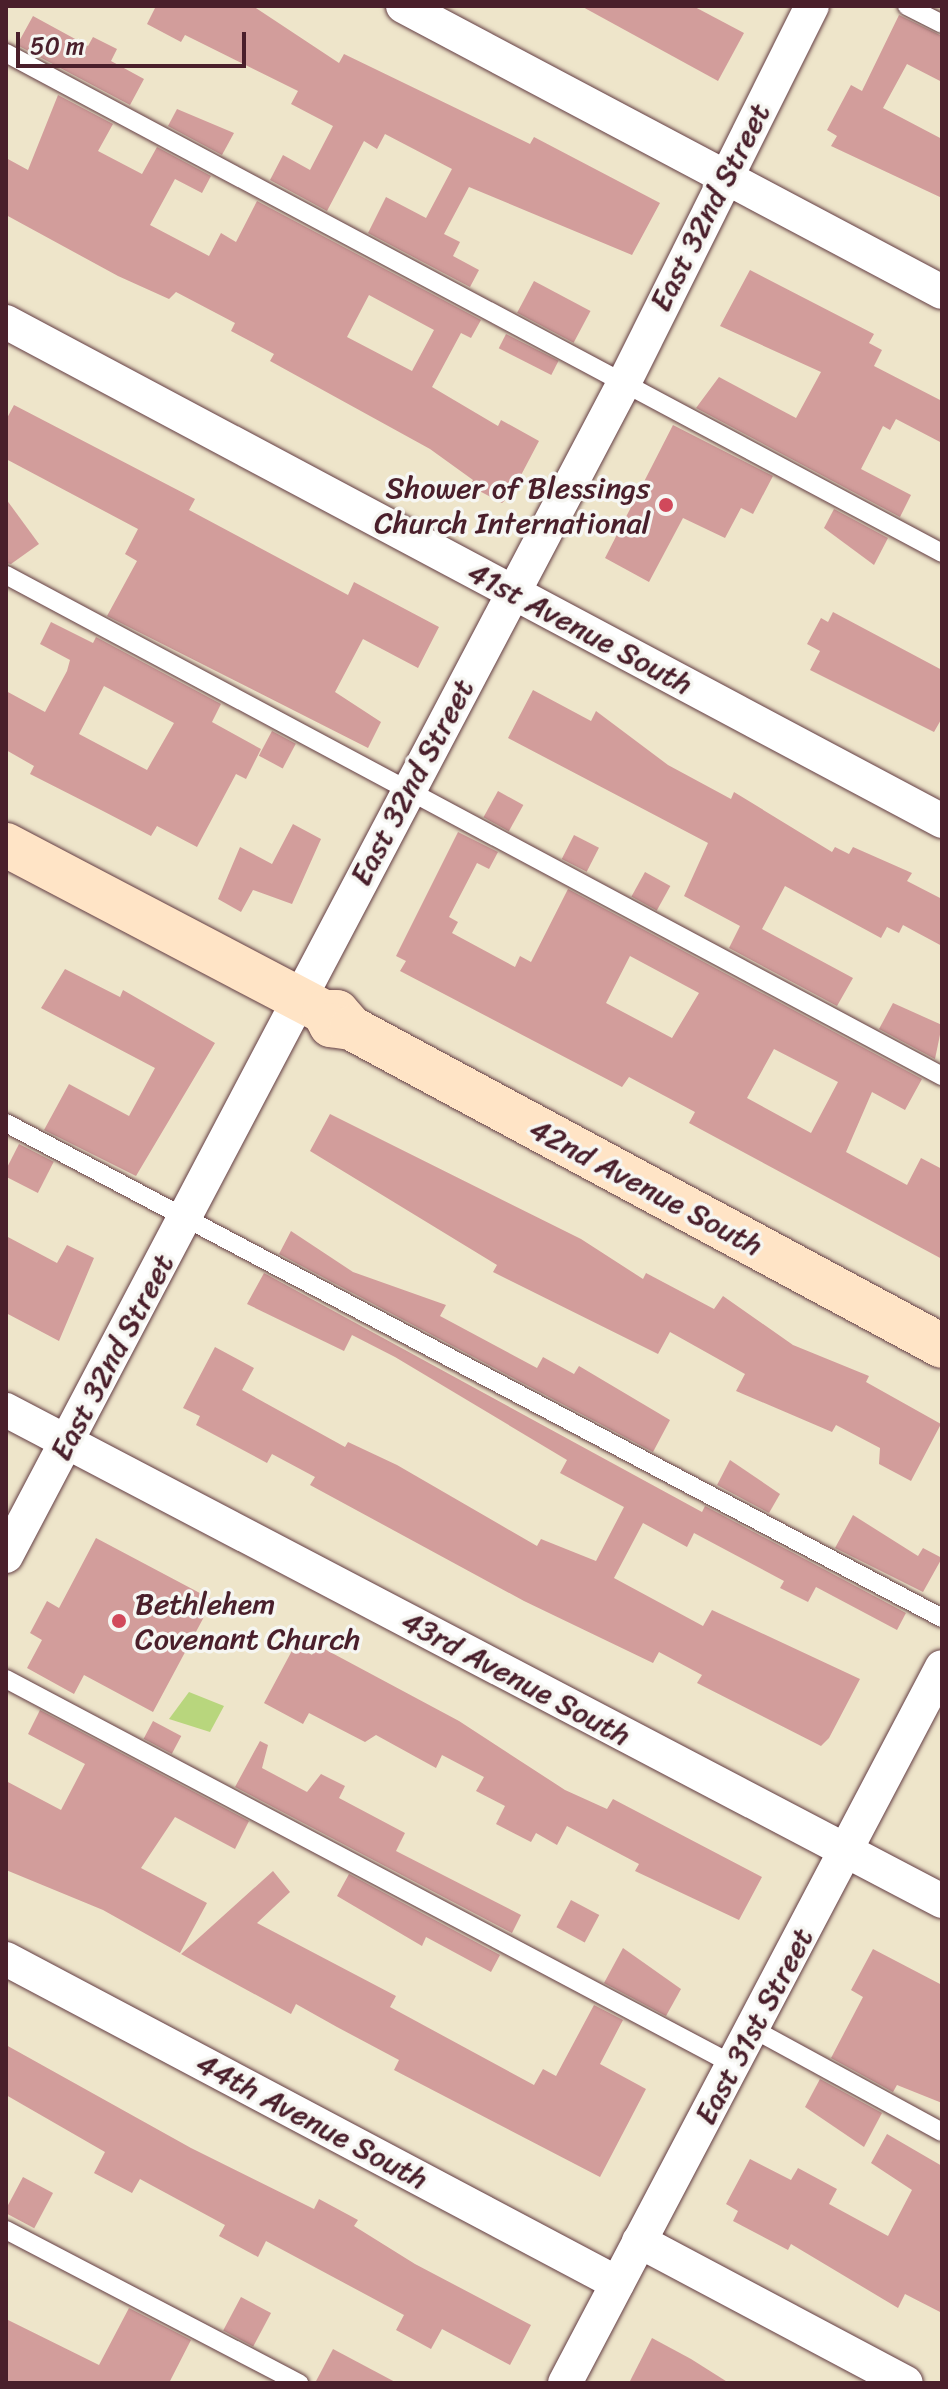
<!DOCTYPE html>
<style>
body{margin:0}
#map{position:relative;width:948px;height:2389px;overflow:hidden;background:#eee5ca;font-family:Sriracha,sans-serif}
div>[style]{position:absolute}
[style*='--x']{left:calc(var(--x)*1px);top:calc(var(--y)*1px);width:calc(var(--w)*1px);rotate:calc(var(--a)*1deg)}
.green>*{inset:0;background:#b8d67d}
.building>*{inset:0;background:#d29d9b;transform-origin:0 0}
.roads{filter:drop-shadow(0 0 2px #633d43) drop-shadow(0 0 2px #633d43)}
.lane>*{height:18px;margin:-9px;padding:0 9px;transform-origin:9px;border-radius:9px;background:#fff}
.street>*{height:34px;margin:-17px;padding:0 17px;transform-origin:17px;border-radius:17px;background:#fff}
.secondary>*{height:44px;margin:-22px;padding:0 22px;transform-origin:22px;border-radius:22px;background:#ffe4c6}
.dots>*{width:22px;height:22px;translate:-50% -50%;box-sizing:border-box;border:4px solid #f6f6f2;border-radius:50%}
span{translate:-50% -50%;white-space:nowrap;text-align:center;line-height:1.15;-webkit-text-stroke:7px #f6f6f2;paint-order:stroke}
.street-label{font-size:30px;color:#4a1f2b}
.poi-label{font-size:30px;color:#4a1f2b}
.right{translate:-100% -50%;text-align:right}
.left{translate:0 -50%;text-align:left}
.frame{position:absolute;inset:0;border:8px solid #4a1f2b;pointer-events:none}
.scale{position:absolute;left:16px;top:32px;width:230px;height:36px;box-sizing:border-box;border:4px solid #4a1f2b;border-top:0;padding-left:10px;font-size:24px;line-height:28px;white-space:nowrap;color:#4a1f2b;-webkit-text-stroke:6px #f6f6f2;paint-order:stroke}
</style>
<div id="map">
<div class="green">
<i style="clip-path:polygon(189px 1692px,224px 1706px,210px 1732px,169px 1719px)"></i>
</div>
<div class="building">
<i style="clip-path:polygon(156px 6px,253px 6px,339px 63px,344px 54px,530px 144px,534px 137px,660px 203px,632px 255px,469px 187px,444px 234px,460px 242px,453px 256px,479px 270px,470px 287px,368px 233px,386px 197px,426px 218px,452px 169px,385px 134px,377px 149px,364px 141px,327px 211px,270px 180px,283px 155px,310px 170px,333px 126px,291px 104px,298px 91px,185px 35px,181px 42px,147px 24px)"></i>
<i style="clip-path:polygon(581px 6px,693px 6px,744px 33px,718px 81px)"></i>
<i style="clip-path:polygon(899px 15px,942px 36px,942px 82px,907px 64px,883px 108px,942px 139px,942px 198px,831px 146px,837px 136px,827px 130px,851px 85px,862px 91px)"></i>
<i style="clip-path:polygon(33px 16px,88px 46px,93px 37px,117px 49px,111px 61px,144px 79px,130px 105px,17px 45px)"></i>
<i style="clip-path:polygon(evenodd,58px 95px,113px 124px,98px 151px,142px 174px,157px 147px,211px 176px,202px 193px,175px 179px,150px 225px,209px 256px,221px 233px,236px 242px,257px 201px,481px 320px,471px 338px,461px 333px,432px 387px,498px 426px,501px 420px,539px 441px,510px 496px,502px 503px,470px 486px,473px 480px,430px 449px,270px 361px,274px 354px,231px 331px,235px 323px,176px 292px,169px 299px,118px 276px,6px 215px,6px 158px,28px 170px,58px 95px,369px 295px,434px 330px,412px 371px,347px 337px,369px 295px)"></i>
<i style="clip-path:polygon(177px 109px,234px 133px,222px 155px,168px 126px)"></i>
<i style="clip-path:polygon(750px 270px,874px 334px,869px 343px,882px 350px,874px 366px,942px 401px,942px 443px,896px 419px,890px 430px,883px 426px,861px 469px,911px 495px,900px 517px,696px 408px,719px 377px,796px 418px,821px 372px,720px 326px)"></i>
<i style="left:534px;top:281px;width:64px;height:36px;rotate:28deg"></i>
<i style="left:506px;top:334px;width:59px;height:16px;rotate:27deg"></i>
<i style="clip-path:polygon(14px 405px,195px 499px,189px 510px,348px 595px,354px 582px,439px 627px,418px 668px,363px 639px,335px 692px,381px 722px,368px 748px,107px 616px,137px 561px,125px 554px,138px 529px,6px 459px,6px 420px)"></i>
<i style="clip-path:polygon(673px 425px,773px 476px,753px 514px,741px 508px,725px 538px,683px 518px,649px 582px,605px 558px)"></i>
<i style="clip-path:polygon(6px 499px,39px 544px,11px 564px,6px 563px)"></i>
<i style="clip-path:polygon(834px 509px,888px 538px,874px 565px,824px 528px)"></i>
<i style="clip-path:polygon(833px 612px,942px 670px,942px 718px,934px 732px,810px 670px,820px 651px,807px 644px,821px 618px,828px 622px)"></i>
<i style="clip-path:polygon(evenodd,51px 622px,93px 643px,96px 637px,221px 704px,212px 722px,261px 749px,246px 779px,236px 774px,197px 847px,157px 826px,151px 836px,101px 810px,30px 774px,34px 766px,6px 750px,6px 691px,45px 712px,67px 671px,70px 660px,40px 644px,51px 622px,104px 686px,174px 723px,147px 770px,79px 734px,104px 686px)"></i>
<i style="clip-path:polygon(533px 690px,591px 721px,596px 711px,668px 765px,731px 799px,734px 792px,832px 852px,835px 847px,849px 854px,853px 847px,912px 873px,907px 881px,942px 899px,942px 946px,903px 925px,899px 933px,887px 927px,881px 938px,785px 886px,762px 929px,853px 978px,837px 1006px,729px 948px,740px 926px,684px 896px,708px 843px,508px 738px)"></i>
<i style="left:272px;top:731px;width:27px;height:28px;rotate:28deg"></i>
<i style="left:498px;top:791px;width:29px;height:30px;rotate:29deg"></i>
<i style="clip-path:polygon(293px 824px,321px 839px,292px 904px,253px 890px,241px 912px,218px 899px,240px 847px,272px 864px)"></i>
<i style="clip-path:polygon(evenodd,458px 832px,498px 852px,489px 869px,477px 863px,449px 917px,458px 922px,452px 933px,515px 967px,520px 956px,531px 962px,568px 889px,922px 1079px,905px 1110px,872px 1092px,846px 1152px,907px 1185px,921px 1158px,942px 1169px,942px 1259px,689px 1123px,695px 1112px,629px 1077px,622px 1087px,400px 971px,406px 961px,396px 956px,458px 832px,630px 956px,699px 993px,672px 1038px,606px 1003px,630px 956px,458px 832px,774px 1049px,838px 1082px,811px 1133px,747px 1098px,774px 1049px)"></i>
<i style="left:574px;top:835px;width:28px;height:27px;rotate:27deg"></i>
<i style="left:645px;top:872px;width:29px;height:28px;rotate:29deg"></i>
<i style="clip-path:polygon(65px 969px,120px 997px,123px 990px,215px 1043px,136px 1176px,44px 1130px,69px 1084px,129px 1116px,155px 1068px,41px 1008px)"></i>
<i style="clip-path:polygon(893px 1003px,942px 1025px,935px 1059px,879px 1029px)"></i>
<i style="clip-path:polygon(330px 1114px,581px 1239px,643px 1279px,646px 1273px,714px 1309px,723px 1296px,793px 1345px,869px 1376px,866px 1382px,941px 1424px,911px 1481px,879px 1464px,880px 1448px,836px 1425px,832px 1432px,736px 1391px,745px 1374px,670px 1332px,658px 1354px,493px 1272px,497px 1265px,310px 1151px)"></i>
<i style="left:19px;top:1144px;width:39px;height:35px;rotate:27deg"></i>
<i style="clip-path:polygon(291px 1231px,353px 1272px,446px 1305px,440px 1316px,537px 1368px,543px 1357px,574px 1374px,579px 1366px,670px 1420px,653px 1452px,279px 1254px)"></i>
<i style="clip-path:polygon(6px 1236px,57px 1263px,67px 1245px,94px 1258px,59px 1341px,6px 1313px)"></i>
<i style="clip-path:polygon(264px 1273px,702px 1512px,705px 1506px,906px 1613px,897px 1630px,816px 1587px,808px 1602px,780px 1588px,784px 1581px,694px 1533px,687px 1547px,643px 1523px,614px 1578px,703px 1626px,712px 1610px,860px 1679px,829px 1738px,821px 1746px,697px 1683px,702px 1675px,659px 1652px,653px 1663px,524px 1601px,310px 1485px,315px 1477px,272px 1454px,267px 1463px,196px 1425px,200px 1416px,183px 1408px,215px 1347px,254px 1368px,242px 1390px,345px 1447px,348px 1442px,397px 1465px,537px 1546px,541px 1539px,596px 1561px,624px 1507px,560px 1473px,567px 1460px,395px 1357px,352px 1335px,344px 1351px,247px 1304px)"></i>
<i style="clip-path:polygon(730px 1460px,780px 1494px,769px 1513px,717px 1485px)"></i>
<i style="clip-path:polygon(853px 1515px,918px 1556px,923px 1548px,942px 1558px,923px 1592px,835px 1548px)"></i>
<i style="clip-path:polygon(96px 1538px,213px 1600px,153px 1712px,84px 1675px,74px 1694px,27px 1668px,42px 1640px,30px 1633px,47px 1601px,59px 1608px)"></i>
<i style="clip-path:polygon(295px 1645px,312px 1655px,317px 1645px,459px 1721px,565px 1790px,607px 1809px,613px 1799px,762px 1877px,739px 1920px,635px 1871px,639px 1864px,567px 1826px,557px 1845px,536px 1833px,531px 1842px,496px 1824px,505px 1806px,476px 1791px,484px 1777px,442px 1755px,436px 1768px,376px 1735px,365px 1742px,309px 1713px,303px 1724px,264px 1703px)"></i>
<i style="clip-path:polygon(40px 1710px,249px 1821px,235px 1849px,175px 1817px,141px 1868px,207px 1903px,180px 1953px,103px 1910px,6px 1870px,6px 1781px,61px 1810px,85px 1764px,28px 1734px)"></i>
<i style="left:153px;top:1721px;width:32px;height:20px;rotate:28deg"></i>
<i style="clip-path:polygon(260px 1741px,268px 1745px,262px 1768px,307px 1792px,321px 1774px,345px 1786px,339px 1798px,405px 1833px,396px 1851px,521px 1915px,512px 1933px,235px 1787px)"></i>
<i style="clip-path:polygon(273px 1871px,290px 1892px,257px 1923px,396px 1996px,390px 2007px,534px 2085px,543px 2069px,556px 2076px,594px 2005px,623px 2020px,600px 2064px,646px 2089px,600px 2177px,394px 2070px,399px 2060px,337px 2027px,296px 2004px,291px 2014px,181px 1954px)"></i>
<i style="clip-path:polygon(349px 1874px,500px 1955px,491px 1972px,426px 1937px,422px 1946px,337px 1896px)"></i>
<i style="left:571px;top:1900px;width:32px;height:31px;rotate:28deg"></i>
<i style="clip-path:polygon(623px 1948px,681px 1989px,666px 2016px,604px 1983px)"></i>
<i style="clip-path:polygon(873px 1949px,942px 1985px,942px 2103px,897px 2085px,893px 2092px,831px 2058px,863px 1997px,851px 1990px)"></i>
<i style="clip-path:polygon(6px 2045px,191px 2148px,314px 2209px,319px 2199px,358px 2220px,354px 2226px,415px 2264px,531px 2325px,510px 2365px,442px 2329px,431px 2349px,396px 2330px,404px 2315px,266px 2241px,258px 2257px,219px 2236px,225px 2225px,140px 2179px,132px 2193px,94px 2173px,105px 2152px,6px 2095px)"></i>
<i style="clip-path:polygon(820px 2079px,882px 2113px,864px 2147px,805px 2107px)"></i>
<i style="clip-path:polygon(887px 2134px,942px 2166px,942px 2313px,905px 2294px,898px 2308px,791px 2244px,788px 2250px,733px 2221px,738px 2211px,726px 2204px,750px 2159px,791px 2180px,798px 2168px,837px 2189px,829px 2204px,888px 2236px,912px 2190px,871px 2163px)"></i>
<i style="left:23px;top:2177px;width:34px;height:40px;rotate:28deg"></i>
<i style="left:241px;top:2297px;width:34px;height:38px;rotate:28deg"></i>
<i style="clip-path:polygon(129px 2308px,191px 2340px,169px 2383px,6px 2383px,6px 2319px,99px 2365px)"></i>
<i style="clip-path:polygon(652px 2338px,691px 2359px,729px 2383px,629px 2383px)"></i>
<i style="clip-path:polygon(333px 2349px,397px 2383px,315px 2383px)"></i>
</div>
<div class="roads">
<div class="lane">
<i style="--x:907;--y:6;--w:39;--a:27"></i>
<i style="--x:6;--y:53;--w:1061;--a:28.11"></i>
<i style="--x:6;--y:575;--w:1062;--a:28.16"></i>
<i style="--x:6;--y:1123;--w:1059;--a:27.87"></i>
<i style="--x:6;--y:1679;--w:824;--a:27.93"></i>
<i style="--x:753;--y:2029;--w:215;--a:28.6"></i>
<i style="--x:6;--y:2230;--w:331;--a:27.6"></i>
</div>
<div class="street">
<i style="--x:403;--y:6;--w:610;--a:27.95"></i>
<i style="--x:6;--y:322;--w:1061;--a:28.06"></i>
<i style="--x:6;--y:1410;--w:1057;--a:27.68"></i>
<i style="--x:6;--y:1556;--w:1326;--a:-62.22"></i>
<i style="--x:624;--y:383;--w:421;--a:-63.5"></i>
<i style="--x:6;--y:1959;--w:692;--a:27.94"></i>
<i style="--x:639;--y:2241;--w:302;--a:28"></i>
<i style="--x:565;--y:2383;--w:809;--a:-62.23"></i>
</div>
<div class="secondary">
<i style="--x:6;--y:845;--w:359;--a:27.7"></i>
<i style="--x:351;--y:1028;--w:21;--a:-131"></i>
<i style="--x:337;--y:1012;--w:13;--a:180"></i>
<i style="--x:324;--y:1012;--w:15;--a:62"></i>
<i style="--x:331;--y:1025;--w:20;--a:9"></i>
<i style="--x:351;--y:1028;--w:671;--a:28.28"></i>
</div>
</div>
<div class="dots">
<i style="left:666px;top:505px;background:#d1495b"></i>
<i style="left:119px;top:1621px;background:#d1495b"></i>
</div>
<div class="street-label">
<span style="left:710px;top:207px;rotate:-63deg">East 32nd Street</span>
<span style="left:580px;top:628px;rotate:28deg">41st Avenue South</span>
<span style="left:412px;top:782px;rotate:-62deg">East 32nd Street</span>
<span style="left:646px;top:1187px;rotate:28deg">42nd Avenue South</span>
<span style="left:112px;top:1357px;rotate:-62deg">East 32nd Street</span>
<span style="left:516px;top:1678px;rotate:28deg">43rd Avenue South</span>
<span style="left:754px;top:2026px;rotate:-62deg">East 31st Street</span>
<span style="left:312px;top:2121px;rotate:28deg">44th Avenue South</span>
</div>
<div class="poi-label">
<span class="right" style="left:650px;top:505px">Shower of Blessings<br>Church International</span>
<span class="left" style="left:135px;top:1621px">Bethlehem<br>Covenant Church</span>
</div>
<div class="frame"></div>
<div class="scale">50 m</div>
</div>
